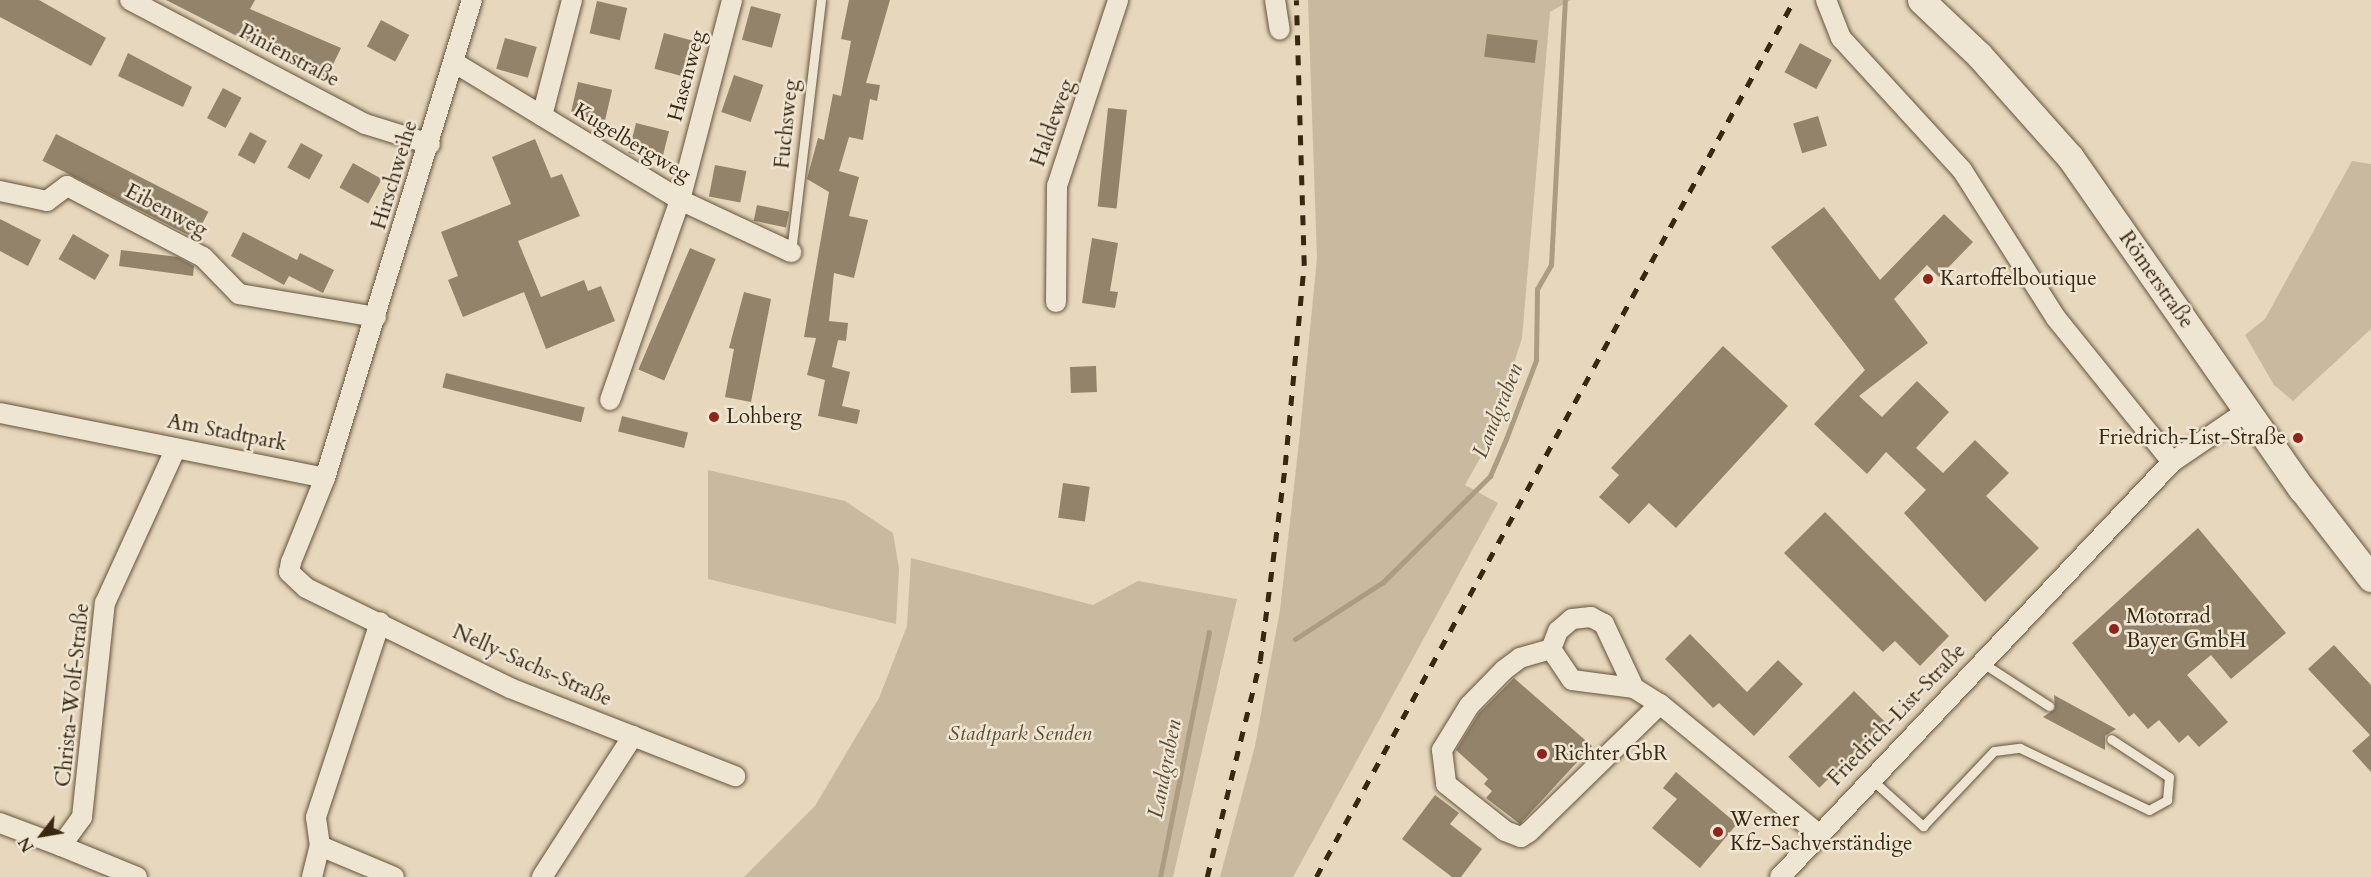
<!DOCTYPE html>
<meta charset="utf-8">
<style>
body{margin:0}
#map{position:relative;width:2371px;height:877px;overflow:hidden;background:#e7d7bc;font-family:Cardo,serif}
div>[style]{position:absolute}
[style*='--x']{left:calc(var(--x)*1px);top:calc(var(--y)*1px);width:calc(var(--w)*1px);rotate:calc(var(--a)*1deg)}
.green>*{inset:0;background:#c9b99f}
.stream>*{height:5px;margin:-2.5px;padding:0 2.5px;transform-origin:2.5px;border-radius:2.5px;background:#ac9c82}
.building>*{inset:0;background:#93836a;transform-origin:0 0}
.roads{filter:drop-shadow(0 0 2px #64543c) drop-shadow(0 0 2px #64543c)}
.lane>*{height:9px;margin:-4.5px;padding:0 4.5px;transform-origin:4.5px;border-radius:4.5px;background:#efe5d3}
.street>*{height:20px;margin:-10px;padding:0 10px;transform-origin:10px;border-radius:10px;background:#efe5d3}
.secondary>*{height:27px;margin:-13.5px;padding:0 13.5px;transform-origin:13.5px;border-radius:13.5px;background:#efe5d3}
.rail>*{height:4.5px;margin-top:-2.25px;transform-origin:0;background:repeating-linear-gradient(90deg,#382812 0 10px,transparent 0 20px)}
.dots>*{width:16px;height:16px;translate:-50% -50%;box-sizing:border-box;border:3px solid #efe5d3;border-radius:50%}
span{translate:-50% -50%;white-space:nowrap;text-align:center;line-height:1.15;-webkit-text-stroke:5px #efe5d3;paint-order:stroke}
.street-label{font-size:21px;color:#382812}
.poi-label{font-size:21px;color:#382812}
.left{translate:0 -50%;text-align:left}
.right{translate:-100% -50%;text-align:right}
.park-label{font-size:21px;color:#5c4c35;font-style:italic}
.water-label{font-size:22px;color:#5b4b34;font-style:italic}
.north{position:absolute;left:12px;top:805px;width:60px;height:60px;-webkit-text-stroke:4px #efe5d3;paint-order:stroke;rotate:239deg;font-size:16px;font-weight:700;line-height:24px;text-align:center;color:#382812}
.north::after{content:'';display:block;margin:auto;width:21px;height:27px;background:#382812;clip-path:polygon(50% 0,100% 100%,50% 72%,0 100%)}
</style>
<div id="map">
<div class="green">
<i style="clip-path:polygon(1308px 0,1571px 0,1550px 12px,1522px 338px,1488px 444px,1465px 485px,1498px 503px,1293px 877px,1220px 877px,1255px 746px,1280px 610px,1299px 442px,1317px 258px)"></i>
<i style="clip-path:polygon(2352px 161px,2371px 164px,2371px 329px,2293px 401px,2274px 385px,2245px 335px,2265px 319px)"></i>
<i style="clip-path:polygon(708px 470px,845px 501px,893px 533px,899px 569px,896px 624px,708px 579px)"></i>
<i style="clip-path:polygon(911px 558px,1093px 605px,1138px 581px,1237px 599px,1173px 877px,744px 877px,815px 806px,879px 698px,907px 626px)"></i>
</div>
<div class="stream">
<i style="--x:1295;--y:639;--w:105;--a:-32.9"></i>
<i style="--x:1383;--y:582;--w:151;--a:-44.7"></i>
<i style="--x:1490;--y:476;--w:40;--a:-66.6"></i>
<i style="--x:1506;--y:439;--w:85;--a:-69.2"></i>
<i style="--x:1536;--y:360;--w:71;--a:-89.2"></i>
<i style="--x:1537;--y:289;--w:28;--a:-60"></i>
<i style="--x:1551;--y:265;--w:265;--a:-87"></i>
<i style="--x:1160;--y:877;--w:250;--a:-78.7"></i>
</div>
<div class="building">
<i style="clip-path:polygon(0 0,39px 0,106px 38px,91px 66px,0 17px)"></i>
<i style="clip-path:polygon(166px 0,255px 0,250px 9px,341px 48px,325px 81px)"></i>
<i style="clip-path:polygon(849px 0,890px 0,866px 83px,880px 85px,877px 101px,870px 99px,863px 140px,849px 137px,839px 171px,859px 177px,849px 216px,868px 220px,854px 278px,834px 273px,829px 321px,848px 323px,846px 341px,838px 340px,832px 367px,850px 372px,842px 406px,860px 410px,857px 424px,818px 416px,825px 380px,807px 375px,816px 338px,804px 337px,829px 192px,807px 179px,818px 138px,824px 140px,833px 94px,841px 96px,851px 41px,841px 39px)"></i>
<i style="left:597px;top:1px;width:31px;height:33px;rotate:13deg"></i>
<i style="left:751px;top:6px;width:31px;height:35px;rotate:15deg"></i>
<i style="left:381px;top:20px;width:32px;height:30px;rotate:28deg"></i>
<i style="left:664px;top:33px;width:30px;height:37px;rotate:15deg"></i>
<i style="left:1487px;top:34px;width:51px;height:23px;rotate:7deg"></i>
<i style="left:505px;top:38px;width:33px;height:32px;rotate:16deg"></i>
<i style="left:1800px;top:43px;width:36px;height:33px;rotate:28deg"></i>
<i style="clip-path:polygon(128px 53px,192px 87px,183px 107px,118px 76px)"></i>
<i style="left:734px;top:75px;width:31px;height:39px;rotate:19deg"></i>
<i style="left:578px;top:82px;width:35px;height:32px;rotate:13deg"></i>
<i style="left:223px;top:88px;width:21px;height:34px;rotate:28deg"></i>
<i style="left:1108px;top:108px;width:19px;height:99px;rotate:6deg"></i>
<i style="left:1818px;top:116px;width:31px;height:26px;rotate:73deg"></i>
<i style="left:636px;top:123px;width:34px;height:31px;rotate:14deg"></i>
<i style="left:250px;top:132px;width:19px;height:26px;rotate:28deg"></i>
<i style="left:56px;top:134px;width:171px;height:30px;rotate:27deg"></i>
<i style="clip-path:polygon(535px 139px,551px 178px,562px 174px,580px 216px,518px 241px,541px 297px,584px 280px,588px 291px,601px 286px,615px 321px,546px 349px,524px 292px,463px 317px,448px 280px,458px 276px,441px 232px,511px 204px,492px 157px)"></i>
<i style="left:301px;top:143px;width:25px;height:28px;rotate:29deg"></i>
<i style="left:353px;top:163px;width:33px;height:28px;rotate:29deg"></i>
<i style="left:715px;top:165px;width:32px;height:32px;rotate:11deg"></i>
<i style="left:757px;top:205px;width:33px;height:16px;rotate:12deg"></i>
<i style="clip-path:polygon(1824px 207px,1880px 280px,1944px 214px,1973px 242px,1939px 277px,1927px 265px,1894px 299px,1928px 343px,1859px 396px,1882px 417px,1917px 381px,1949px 412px,1916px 448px,1943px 473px,1975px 440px,2009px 473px,1986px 496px,2039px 548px,1985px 602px,1904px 513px,1926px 490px,1886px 452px,1867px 474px,1814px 424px,1865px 370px,1771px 247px)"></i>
<i style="clip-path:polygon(0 219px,41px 240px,28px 266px,0 251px)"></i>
<i style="clip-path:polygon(243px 232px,297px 260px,300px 253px,334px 270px,323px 293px,289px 276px,284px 285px,231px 256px)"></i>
<i style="left:73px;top:234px;width:42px;height:29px;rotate:30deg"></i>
<i style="clip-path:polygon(1092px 238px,1118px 243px,1110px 291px,1118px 292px,1115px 308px,1082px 303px)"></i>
<i style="left:690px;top:248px;width:28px;height:132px;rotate:23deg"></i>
<i style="clip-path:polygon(121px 250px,178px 257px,194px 266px,193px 276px,119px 266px)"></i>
<i style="clip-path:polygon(744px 292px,771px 299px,751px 402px,725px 397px,734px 349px,729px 348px)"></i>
<i style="clip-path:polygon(1723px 346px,1788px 406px,1676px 528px,1649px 503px,1629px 524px,1599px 497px,1619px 475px,1611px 468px)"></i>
<i style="left:1096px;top:366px;width:26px;height:26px;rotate:88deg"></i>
<i style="left:446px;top:373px;width:143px;height:15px;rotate:14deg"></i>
<i style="left:622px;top:416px;width:68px;height:16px;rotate:14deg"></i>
<i style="left:1063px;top:483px;width:27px;height:35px;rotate:8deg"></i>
<i style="clip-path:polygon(1825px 512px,1949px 636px,1920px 666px,1895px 641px,1883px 652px,1784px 553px)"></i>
<i style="clip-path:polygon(2198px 528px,2286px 633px,2231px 679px,2211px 655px,2187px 675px,2228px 722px,2199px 747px,2188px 735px,2179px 743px,2159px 720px,2148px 729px,2134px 713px,2129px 717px,2072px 643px)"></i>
<i style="clip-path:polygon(1690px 634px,1747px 692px,1778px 660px,1803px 684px,1754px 736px,1719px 703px,1713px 708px,1665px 659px)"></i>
<i style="clip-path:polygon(2334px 645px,2371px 685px,2371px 772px,2352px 751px,2370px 735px,2308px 669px)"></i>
<i style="clip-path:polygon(1514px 678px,1592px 746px,1520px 824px,1486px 798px,1492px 791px,1484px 784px,1488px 779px,1456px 750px,1479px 713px)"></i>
<i style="left:1854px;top:691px;width:44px;height:93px;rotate:45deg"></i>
<i style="clip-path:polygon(2054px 695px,2116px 729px,2105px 736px,2105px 750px,2043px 717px,2055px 709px)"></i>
<i style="clip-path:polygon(1676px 772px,1737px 824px,1700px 868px,1652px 828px,1677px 799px,1663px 788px)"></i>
<i style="clip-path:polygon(1435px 795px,1459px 813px,1450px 824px,1482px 849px,1461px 877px,1452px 877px,1402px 839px)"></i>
</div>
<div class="roads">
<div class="lane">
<i style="--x:791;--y:252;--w:254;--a:-83.2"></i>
<i style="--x:1981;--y:662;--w:81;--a:32.9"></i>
<i style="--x:1870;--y:778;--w:72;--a:42.2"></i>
<i style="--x:1923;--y:826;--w:103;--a:-46.6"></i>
<i style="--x:1994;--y:751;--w:26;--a:-7"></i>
<i style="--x:2020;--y:748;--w:143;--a:25.7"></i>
<i style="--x:2149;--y:810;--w:21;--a:-29"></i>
<i style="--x:2167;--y:800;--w:23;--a:-85"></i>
<i style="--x:2169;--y:777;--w:69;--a:-146.8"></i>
</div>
<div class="street">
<i style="--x:130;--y:0;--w:266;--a:27.8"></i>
<i style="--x:365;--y:124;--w:68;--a:17.1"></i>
<i style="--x:1275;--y:0;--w:30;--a:81"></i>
<i style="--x:1826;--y:0;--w:41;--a:68.5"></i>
<i style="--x:1841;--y:38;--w:179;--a:47.5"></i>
<i style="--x:1962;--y:170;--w:175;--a:57.6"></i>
<i style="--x:2056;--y:318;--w:185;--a:51.1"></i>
<i style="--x:455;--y:63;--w:263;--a:31.3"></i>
<i style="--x:680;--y:200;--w:123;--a:25.1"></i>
<i style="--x:542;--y:116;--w:120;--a:-75.5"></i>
<i style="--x:0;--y:191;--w:48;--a:12"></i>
<i style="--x:47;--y:201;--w:25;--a:-37"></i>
<i style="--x:67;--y:186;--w:153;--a:27.6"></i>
<i style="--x:203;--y:257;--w:52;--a:45.8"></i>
<i style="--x:239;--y:294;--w:139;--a:9.5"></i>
<i style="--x:1056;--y:302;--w:116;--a:-89.5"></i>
<i style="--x:1057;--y:186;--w:196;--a:-71.8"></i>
<i style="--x:610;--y:400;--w:212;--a:-70.7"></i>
<i style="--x:680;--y:200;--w:207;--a:-75.4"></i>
<i style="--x:0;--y:413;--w:331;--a:11.3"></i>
<i style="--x:325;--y:478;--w:500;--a:-72.91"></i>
<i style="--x:325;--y:478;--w:91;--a:112"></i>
<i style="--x:291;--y:562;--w:10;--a:101"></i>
<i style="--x:289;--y:572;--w:23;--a:43"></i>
<i style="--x:306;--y:588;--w:227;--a:26.1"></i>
<i style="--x:510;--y:688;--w:242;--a:21.4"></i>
<i style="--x:1551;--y:649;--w:32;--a:164"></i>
<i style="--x:1520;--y:658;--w:20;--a:143"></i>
<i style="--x:1504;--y:670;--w:50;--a:134.2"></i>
<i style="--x:1469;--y:706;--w:52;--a:121.5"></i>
<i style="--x:1442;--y:750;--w:34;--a:83"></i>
<i style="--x:1446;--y:784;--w:75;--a:38.5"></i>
<i style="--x:1505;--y:831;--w:17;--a:21"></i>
<i style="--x:1521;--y:837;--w:9;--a:-32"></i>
<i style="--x:1529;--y:832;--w:183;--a:-44.3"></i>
<i style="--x:1634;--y:688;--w:71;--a:-115.1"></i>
<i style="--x:1604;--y:624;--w:15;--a:-152"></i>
<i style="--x:1591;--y:617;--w:19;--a:174"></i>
<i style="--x:1572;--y:619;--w:18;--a:139"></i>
<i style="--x:1558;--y:631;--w:19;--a:111"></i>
<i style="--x:1551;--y:649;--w:37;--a:56"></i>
<i style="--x:1572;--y:680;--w:63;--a:7.4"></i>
<i style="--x:1634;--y:688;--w:31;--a:32"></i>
<i style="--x:1660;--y:704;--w:203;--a:39.4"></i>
<i style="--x:0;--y:823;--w:65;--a:20.7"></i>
<i style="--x:61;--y:846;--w:36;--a:-54"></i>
<i style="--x:82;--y:817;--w:215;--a:-83.9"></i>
<i style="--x:105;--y:603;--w:170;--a:-65.4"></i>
<i style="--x:61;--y:846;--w:82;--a:22.2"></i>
<i style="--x:320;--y:846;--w:80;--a:22.7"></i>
<i style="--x:312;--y:877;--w:32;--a:-76"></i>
<i style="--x:320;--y:846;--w:29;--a:-98"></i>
<i style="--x:316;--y:817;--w:205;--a:-71.8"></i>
<i style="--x:542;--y:877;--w:168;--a:-57.2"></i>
<i style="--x:1780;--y:877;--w:571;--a:-46.63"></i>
<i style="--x:2172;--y:462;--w:91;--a:-34.2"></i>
</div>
<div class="secondary">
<i style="--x:1921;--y:0;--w:80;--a:43.5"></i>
<i style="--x:1979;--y:55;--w:137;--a:48.3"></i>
<i style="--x:2070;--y:157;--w:405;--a:55.1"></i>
<i style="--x:2302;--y:489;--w:113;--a:52.2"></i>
</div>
</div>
<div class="rail">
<i style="--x:1207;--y:877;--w:222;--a:-76.2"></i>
<i style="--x:1260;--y:661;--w:198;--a:-82.7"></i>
<i style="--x:1285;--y:465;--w:201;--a:-84.6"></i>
<i style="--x:1304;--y:265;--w:265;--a:-91.7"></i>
<i style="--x:1316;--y:877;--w:999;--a:-61.41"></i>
</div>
<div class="dots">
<i style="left:1928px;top:279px;background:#8f2418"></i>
<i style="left:714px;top:417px;background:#8f2418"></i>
<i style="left:2298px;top:438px;background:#8f2418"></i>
<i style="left:2114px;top:629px;background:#8f2418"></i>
<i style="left:1542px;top:754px;background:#8f2418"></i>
<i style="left:1718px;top:832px;background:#8f2418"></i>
</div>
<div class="street-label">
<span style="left:289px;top:56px;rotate:28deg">Pinienstraße</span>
<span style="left:687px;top:76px;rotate:-75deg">Hasenweg</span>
<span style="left:1053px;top:123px;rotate:-70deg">Haldeweg</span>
<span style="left:787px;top:124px;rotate:-84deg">Fuchsweg</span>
<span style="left:632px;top:143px;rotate:31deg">Kugelbergweg</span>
<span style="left:395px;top:175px;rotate:-73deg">Hirschweihe</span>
<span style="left:166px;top:211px;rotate:28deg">Eibenweg</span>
<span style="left:2156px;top:280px;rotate:55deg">Römerstraße</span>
<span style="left:227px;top:433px;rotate:11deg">Am Stadtpark</span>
<span style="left:532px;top:666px;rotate:24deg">Nelly-Sachs-Straße</span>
<span style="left:73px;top:695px;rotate:-84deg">Christa-Wolf-Straße</span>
<span style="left:1897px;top:715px;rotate:-46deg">Friedrich-List-Straße</span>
</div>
<div class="poi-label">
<span class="left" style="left:1940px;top:279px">Kartoffelboutique</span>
<span class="left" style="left:726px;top:417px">Lohberg</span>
<span class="right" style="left:2286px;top:438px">Friedrich-List-Straße</span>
<span class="left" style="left:2126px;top:629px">Motorrad<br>Bayer GmbH</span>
<span class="left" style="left:1554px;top:754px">Richter GbR</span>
<span class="left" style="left:1730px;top:832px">Werner<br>Kfz-Sachverständige</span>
</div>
<div class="park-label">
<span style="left:1020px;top:734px">Stadtpark Senden</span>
</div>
<div class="water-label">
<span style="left:1498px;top:411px;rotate:-68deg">Landgraben</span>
<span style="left:1165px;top:769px;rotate:-79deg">Landgraben</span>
</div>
<div class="north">N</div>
</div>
